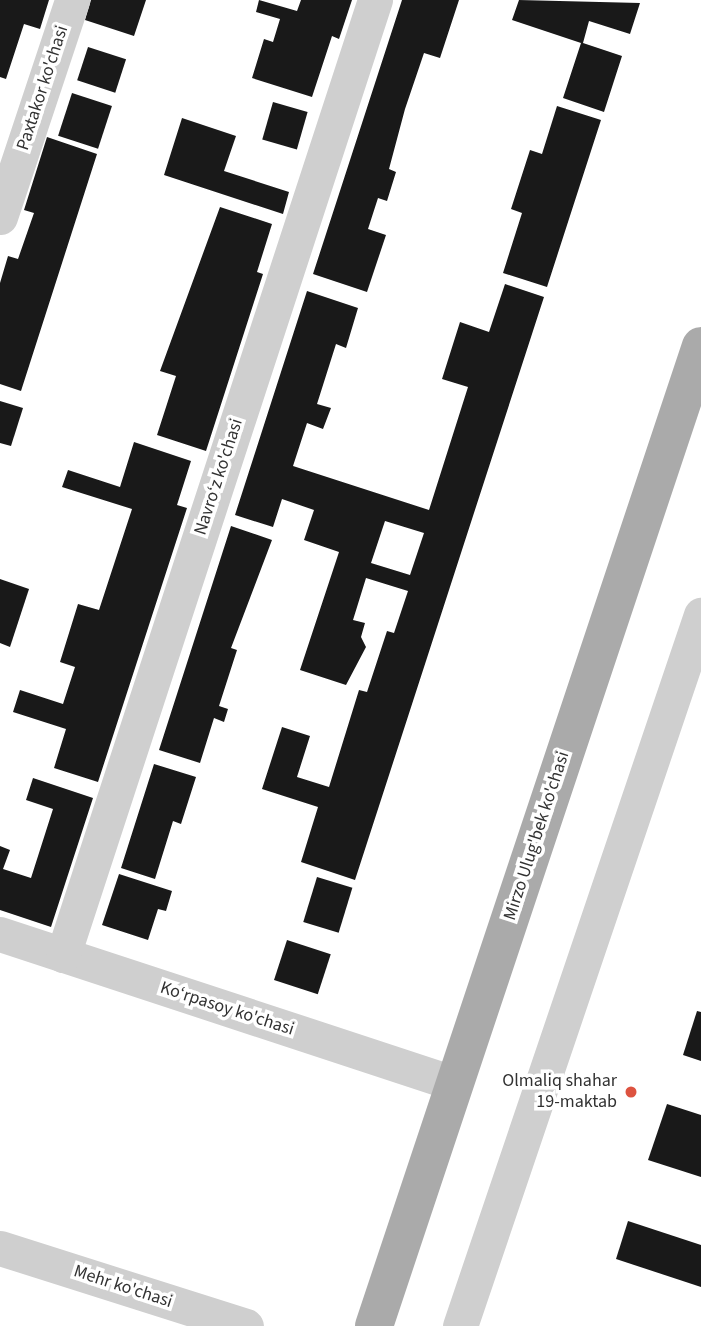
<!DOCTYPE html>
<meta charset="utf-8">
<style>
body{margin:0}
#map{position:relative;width:701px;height:1326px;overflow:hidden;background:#fff;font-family:"Source Sans 3",sans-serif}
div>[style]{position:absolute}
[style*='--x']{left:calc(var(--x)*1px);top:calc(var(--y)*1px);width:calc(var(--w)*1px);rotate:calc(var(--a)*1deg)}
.building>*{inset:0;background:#191919;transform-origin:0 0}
.minor>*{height:35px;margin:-17.5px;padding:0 17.5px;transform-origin:17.5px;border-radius:17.5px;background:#cfcfcf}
.major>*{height:38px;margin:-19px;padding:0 19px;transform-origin:19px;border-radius:19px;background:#aaa}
.dots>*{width:19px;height:19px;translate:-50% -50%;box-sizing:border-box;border:4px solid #fff;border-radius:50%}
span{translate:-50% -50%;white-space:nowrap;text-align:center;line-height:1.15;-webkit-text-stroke:7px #fff;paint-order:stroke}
.street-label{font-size:18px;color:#323232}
.poi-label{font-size:18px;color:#323232}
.right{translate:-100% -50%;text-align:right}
</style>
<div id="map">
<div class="building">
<i style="clip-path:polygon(0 0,49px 0,40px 29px,24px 24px,6px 79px,0 77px)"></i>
<i style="clip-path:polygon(91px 0,146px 0,134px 36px,85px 20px)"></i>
<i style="clip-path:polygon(259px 0,297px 11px,301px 0,352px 0,339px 39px,332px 36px,312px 97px,252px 78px,264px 39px,273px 42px,280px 19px,256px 12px)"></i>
<i style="clip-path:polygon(402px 0,459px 0,440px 58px,424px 53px,405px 109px,389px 169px,396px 172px,387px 201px,378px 198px,368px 229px,386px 235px,367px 292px,313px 274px)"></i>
<i style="clip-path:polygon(519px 0,640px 3px,630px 34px,589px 21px,583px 43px,622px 56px,604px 112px,563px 98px,581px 43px,512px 20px)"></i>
<i style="left:88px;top:47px;width:40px;height:35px;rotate:18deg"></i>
<i style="left:72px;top:93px;width:42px;height:45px;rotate:18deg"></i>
<i style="left:273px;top:102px;width:36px;height:39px;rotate:16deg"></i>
<i style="clip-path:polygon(557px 106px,601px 120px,547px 287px,503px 273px,522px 213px,511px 209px,530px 150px,542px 154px)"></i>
<i style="clip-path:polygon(182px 118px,236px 136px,224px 171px,289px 192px,283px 214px,164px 175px)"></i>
<i style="clip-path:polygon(47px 137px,97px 154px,21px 391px,0 384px,0 283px,8px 256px,18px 259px,34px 213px,24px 210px)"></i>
<i style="clip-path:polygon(220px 207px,272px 224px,257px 272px,263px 274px,206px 451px,157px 435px,176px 376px,160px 371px)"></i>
<i style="clip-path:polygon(evenodd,505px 284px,544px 297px,355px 880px,301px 862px,318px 807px,262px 789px,282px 727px,310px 736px,297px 777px,329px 787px,359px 690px,367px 692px,387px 631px,394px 633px,408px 591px,366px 578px,353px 620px,365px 623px,361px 637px,366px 647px,346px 685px,300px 670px,339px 552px,304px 540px,314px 510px,282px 499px,273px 527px,235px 515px,307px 291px,358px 308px,346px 348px,336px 344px,317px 404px,331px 408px,323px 429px,307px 423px,293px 466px,429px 510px,468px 387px,442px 379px,460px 322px,489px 332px,505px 284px,385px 521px,424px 533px,410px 575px,371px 563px,385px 521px)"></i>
<i style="clip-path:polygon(0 401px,23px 408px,11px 446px,0 443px)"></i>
<i style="clip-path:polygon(134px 442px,191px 461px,177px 505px,187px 508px,98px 782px,54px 768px,66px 729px,13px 712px,20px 690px,63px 704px,75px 667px,60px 662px,78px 604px,99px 610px,132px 509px,62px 487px,68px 470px,120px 487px)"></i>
<i style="clip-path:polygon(231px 526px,272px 540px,231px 648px,237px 650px,219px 706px,228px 709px,224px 722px,214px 718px,200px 763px,159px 750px)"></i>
<i style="clip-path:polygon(0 579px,29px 589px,10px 647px,0 643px)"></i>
<i style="clip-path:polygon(154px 764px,196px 777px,181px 824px,173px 821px,155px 879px,121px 868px)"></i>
<i style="clip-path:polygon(33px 778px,93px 798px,51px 927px,0 910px,0 846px,10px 850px,3px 869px,31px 878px,53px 809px,26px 800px)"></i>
<i style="clip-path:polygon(119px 874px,172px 891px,166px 911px,158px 909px,148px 940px,102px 925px)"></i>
<i style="left:317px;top:877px;width:37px;height:47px;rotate:17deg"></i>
<i style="left:287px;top:940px;width:46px;height:42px;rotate:18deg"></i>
<i style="clip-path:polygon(697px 1011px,701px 1012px,701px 1061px,683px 1055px)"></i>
<i style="clip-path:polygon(667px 1104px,701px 1115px,701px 1177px,648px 1160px)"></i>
<i style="clip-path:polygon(628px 1221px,701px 1245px,701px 1287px,616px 1259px)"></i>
</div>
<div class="minor">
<i style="--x:0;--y:217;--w:229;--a:-71.6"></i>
<i style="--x:0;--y:934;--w:478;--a:18.2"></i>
<i style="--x:63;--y:955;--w:1005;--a:-71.91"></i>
<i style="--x:0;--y:1248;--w:258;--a:17.6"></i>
<i style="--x:460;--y:1326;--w:751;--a:-71.28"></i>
</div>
<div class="major">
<i style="--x:374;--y:1326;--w:1033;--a:-71.55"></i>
</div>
<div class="dots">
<i style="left:631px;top:1092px;background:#dd5340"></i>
</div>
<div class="street-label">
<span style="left:43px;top:88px;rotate:-72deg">Paxtakor ko'chasi</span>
<span style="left:219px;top:477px;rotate:-72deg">Navro‘z ko'chasi</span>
<span style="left:537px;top:836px;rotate:-72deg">Mirzo Ulug'bek ko'chasi</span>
<span style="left:227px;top:1009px;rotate:18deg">Ko‘rpasoy ko'chasi</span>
<span style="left:123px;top:1287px;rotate:18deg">Mehr ko'chasi</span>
</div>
<div class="poi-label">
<span class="right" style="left:617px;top:1092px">Olmaliq shahar<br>19-maktab</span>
</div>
</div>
